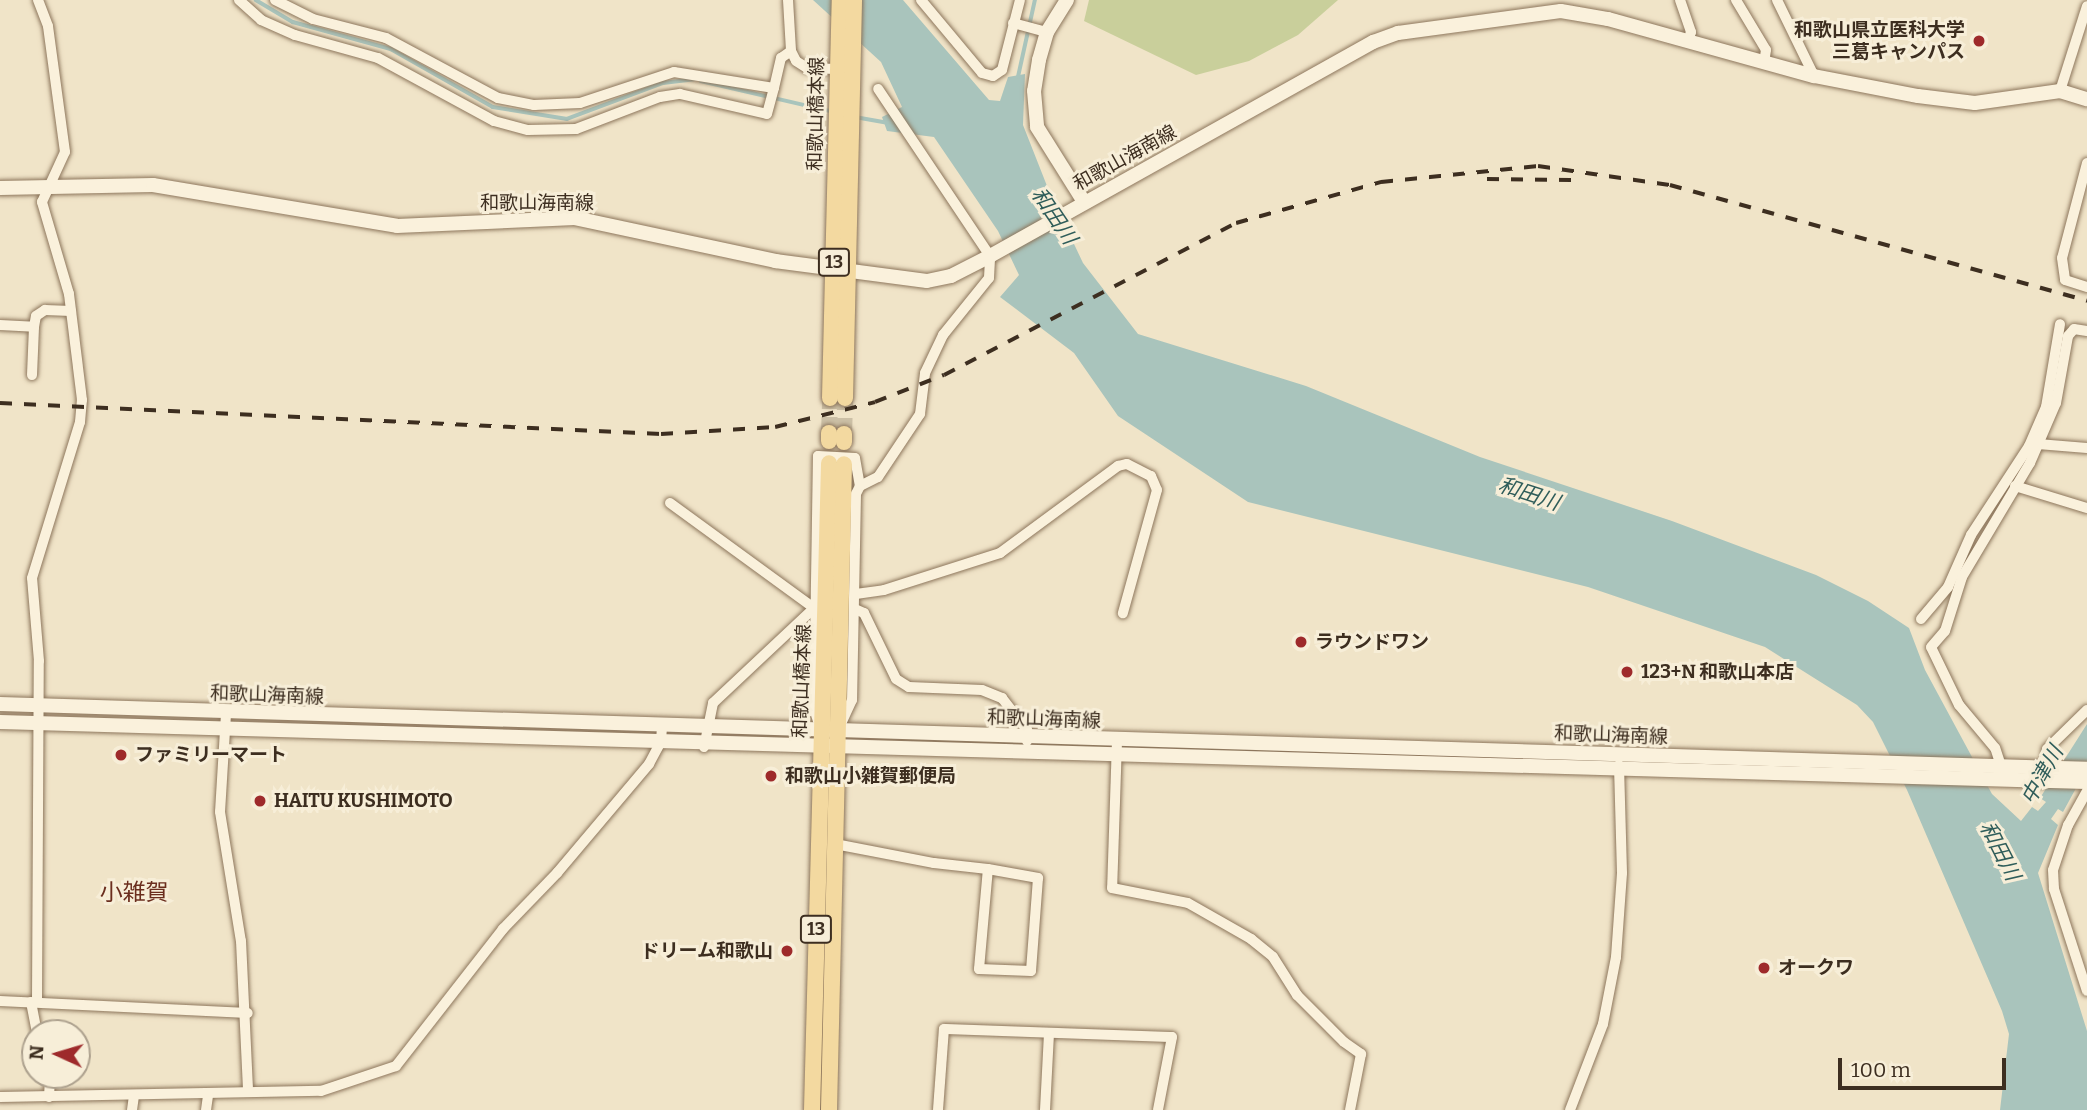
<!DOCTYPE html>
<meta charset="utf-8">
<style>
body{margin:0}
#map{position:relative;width:2087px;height:1110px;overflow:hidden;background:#f0e4c8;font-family:Bitter,"Noto Sans JP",serif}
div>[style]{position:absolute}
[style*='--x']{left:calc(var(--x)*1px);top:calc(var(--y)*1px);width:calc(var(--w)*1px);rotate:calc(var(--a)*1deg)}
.green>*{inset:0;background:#c9cf9b}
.water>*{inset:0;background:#a9c4bc}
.stream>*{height:3.5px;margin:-1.75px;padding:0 1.75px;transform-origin:1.75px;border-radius:1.75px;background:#a9c4bc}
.primary-tunnel>*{height:16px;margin-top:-8px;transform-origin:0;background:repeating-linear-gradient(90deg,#ccc0a6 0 16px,transparent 0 24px)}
.roads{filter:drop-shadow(0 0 2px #8d765c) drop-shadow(0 0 2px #8d765c)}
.street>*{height:10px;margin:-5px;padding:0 5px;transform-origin:5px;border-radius:5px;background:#faf1dc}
.secondary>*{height:14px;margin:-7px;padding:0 7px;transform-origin:7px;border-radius:7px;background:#faf1dc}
.primary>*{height:16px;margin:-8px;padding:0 8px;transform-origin:8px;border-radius:8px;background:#f3d9a0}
.rail>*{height:3.5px;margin-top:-1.75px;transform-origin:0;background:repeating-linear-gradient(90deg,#3d2e20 0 12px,transparent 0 24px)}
.dots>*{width:19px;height:19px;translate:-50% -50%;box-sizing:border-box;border:4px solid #f7eed8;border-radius:50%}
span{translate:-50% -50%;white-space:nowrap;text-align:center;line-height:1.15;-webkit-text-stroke:6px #f7eed8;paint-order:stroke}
.shield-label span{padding:2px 5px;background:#f7eed8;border:2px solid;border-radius:5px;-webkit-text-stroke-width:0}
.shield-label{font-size:18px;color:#3d2e20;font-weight:700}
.poi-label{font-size:19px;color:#3d2e20;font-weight:700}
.right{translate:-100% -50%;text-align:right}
.left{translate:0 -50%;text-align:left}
.street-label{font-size:19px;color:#3d2e20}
.water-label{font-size:21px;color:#2f5d5a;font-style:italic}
.quarter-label{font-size:23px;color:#6b2e1e}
.north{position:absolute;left:21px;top:1019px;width:70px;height:70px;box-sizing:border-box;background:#f7eed8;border:2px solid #ada18e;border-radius:50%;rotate:274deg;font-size:19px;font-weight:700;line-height:28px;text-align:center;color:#3d2e20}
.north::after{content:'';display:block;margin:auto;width:24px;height:32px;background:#9e2a2b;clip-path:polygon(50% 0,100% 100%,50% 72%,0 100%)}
.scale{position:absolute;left:1838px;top:1058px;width:168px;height:32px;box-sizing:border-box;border:4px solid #3d2e20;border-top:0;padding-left:9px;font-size:21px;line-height:24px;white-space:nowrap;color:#3d2e20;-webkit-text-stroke:5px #f7eed8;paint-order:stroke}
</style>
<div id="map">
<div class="green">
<i style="clip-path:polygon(1089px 0,1338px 0,1298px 35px,1249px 61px,1196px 75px,1084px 21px)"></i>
</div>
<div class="water">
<i style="clip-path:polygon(813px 0,903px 0,989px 100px,1000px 101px,1008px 77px,1025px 74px,1023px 125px,1049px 191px,1083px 263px,1138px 334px,1306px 386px,1480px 457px,1672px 521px,1816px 575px,1868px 601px,1909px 628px,1925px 670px,1992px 794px,2021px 821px,2032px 807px,2038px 811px,2046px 802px,2040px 798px,2087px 724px,2087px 768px,2063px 812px,2058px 809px,2051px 819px,2058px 825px,2038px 873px,2087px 1031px,2087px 1110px,2000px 1110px,2009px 1034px,2002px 1011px,1907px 790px,1873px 722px,1857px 705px,1765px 647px,1588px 587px,1248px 502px,1118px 416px,1074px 353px,1000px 297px,1019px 275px,998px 231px,934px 137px,887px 131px,882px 117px,902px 107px,881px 62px)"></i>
</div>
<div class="stream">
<i style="--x:256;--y:0;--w:43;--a:30.7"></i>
<i style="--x:293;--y:22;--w:102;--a:15.4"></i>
<i style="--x:391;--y:49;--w:117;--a:29.6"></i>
<i style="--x:493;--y:107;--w:75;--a:9.2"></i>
<i style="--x:567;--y:119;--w:103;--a:-20.6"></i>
<i style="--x:663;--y:83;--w:31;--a:-7"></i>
<i style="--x:1018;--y:77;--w:79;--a:-77.6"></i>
<i style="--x:701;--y:81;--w:137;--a:13.1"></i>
<i style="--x:855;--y:117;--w:34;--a:10"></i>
</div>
<div class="primary-tunnel">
<i style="--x:829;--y:433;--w:35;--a:-88"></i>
<i style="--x:844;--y:434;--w:36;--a:-88"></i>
</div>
<div class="roads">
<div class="street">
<i style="--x:239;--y:0;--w:30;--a:42"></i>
<i style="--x:261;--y:20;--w:37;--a:24"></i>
<i style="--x:295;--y:35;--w:86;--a:15.5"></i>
<i style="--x:378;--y:58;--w:132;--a:28.5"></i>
<i style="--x:494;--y:121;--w:35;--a:15"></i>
<i style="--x:528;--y:130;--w:48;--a:-1.2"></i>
<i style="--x:576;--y:129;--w:90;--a:-20.9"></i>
<i style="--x:660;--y:97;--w:20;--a:-9"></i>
<i style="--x:680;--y:94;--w:89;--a:12.9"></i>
<i style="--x:767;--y:114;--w:27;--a:-75"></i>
<i style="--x:275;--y:0;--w:42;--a:26.6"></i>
<i style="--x:313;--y:19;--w:75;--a:14.6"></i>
<i style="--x:386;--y:38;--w:127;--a:28.2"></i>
<i style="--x:498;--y:98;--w:37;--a:11"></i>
<i style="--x:534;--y:105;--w:46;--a:-2.5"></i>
<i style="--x:580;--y:103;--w:99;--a:-18.3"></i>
<i style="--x:674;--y:72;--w:101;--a:9.1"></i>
<i style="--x:774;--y:88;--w:31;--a:-77"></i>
<i style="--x:781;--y:58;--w:12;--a:-35"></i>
<i style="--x:788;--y:0;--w:51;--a:86.6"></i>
<i style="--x:791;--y:51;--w:11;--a:63"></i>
<i style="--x:796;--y:61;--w:13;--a:32"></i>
<i style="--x:807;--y:68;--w:36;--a:2"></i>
<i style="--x:921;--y:0;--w:95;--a:50.1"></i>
<i style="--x:982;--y:73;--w:11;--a:15"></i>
<i style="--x:993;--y:76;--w:11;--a:-34"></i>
<i style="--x:1002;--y:70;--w:72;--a:-75.6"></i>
<i style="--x:1680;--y:0;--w:34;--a:71"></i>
<i style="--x:1691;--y:32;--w:9;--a:108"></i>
<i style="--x:1736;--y:0;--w:58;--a:59"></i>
<i style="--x:1766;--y:50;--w:12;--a:99"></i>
<i style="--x:1777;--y:0;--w:85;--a:64"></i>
<i style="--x:1013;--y:23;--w:35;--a:15"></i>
<i style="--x:2060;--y:91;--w:89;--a:-72.4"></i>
<i style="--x:2087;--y:163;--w:98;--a:104.7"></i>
<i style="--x:2062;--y:258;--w:22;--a:82"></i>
<i style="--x:2065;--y:280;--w:23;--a:18"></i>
<i style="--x:0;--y:325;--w:34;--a:3"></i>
<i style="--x:34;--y:327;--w:11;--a:-80"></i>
<i style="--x:36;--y:316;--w:11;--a:-34"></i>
<i style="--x:45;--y:310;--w:26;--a:2"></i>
<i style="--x:32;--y:375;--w:48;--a:-87.6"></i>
<i style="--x:2038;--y:444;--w:49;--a:4.7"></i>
<i style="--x:860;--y:486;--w:20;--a:-27"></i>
<i style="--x:878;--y:477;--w:76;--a:-56.3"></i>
<i style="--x:920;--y:414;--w:41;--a:-83"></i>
<i style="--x:925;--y:373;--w:42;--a:-64.7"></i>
<i style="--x:943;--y:335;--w:73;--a:-51.1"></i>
<i style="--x:989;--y:278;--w:22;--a:-87"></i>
<i style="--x:990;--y:256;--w:201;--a:-123.8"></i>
<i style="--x:2015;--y:486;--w:75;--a:17"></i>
<i style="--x:670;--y:503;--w:182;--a:36.1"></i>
<i style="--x:856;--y:594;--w:28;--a:-8"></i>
<i style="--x:884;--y:590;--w:122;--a:-17.7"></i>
<i style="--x:1000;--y:553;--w:147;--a:-36.4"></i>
<i style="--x:1118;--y:466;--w:9;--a:-13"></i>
<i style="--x:1127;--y:464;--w:27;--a:27"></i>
<i style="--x:1151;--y:476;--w:15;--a:67"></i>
<i style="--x:1157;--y:490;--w:128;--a:105.5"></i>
<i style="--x:855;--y:609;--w:10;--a:24"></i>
<i style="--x:864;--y:613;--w:73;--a:64.1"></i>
<i style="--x:896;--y:679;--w:15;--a:32"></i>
<i style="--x:909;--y:687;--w:73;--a:2.4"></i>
<i style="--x:982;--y:690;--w:22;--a:22"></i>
<i style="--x:1002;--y:698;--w:41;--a:52"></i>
<i style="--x:1027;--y:730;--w:11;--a:90"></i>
<i style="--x:1921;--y:619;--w:42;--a:-49.8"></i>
<i style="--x:1948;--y:587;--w:57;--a:-66.1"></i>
<i style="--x:1971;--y:535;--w:106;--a:-56.9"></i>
<i style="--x:2029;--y:446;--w:43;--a:-66.4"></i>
<i style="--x:2046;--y:407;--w:84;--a:-80.4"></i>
<i style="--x:226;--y:714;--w:98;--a:93.5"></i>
<i style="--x:220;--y:812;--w:131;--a:80.8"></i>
<i style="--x:241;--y:941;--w:151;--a:87.3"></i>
<i style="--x:819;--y:724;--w:16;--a:-108"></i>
<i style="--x:814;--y:709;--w:253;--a:-89.1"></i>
<i style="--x:818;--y:456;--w:37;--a:3"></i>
<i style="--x:855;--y:458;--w:28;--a:80"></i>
<i style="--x:860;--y:486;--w:9;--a:117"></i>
<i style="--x:856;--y:494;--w:206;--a:91.1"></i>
<i style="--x:852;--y:700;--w:26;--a:115"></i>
<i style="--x:1117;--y:741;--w:147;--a:91.9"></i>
<i style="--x:1112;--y:888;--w:77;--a:11.2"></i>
<i style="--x:1188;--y:903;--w:73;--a:29.7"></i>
<i style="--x:1251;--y:939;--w:28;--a:39"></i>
<i style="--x:1273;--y:957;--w:45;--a:57.7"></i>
<i style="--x:1297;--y:995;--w:66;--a:45"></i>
<i style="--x:1344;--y:1042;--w:21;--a:35"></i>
<i style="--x:1361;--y:1054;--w:57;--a:101.1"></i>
<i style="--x:704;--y:747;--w:45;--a:-78.4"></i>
<i style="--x:713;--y:703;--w:136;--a:-43.2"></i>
<i style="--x:2045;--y:768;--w:19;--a:-84"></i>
<i style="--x:2047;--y:749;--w:56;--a:-44.3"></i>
<i style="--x:2003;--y:772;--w:25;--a:-108"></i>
<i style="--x:1995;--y:748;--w:56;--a:-129.9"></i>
<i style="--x:1959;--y:705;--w:64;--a:-115.8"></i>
<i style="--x:1931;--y:647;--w:21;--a:-49"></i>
<i style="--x:1945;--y:631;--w:57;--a:-72.5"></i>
<i style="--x:1962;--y:577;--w:133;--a:-59.2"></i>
<i style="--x:2030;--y:463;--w:65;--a:-66.6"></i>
<i style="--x:2056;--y:403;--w:68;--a:-79.8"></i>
<i style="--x:2068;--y:336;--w:9;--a:-49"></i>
<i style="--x:2074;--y:329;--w:13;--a:9"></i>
<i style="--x:2087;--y:791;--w:39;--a:119"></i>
<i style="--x:2068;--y:825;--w:47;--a:108.4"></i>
<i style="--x:2053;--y:870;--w:19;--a:87"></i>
<i style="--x:2054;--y:889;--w:107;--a:72.1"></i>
<i style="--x:835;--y:844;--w:101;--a:10.9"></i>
<i style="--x:934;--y:863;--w:54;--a:6.3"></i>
<i style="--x:988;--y:869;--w:51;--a:10.2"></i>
<i style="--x:1038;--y:878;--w:93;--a:94.3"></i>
<i style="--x:1031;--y:971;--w:52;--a:-177.8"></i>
<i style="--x:979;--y:969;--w:100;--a:-84.9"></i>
<i style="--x:0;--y:1001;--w:248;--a:2.8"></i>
<i style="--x:31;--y:1002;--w:32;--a:79"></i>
<i style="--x:37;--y:1002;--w:341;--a:-89.7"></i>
<i style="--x:39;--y:661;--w:83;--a:-94.8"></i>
<i style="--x:32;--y:578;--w:163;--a:-72.9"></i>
<i style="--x:80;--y:422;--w:22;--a:-85"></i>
<i style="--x:82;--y:400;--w:107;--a:-97"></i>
<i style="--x:69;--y:294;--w:96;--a:-106.4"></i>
<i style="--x:42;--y:202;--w:55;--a:-65.3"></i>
<i style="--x:65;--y:152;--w:127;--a:-97.7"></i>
<i style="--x:48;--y:26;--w:28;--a:-111"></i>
<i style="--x:0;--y:1097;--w:321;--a:-1.1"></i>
<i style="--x:321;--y:1091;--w:79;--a:-18.4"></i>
<i style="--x:396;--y:1066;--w:174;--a:-52"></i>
<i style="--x:503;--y:929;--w:78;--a:-46"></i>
<i style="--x:557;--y:873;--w:143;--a:-49.8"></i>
<i style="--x:649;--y:764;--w:26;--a:-62"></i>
<i style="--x:661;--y:741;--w:15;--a:-86"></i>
<i style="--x:49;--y:1097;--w:22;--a:-87"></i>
<i style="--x:132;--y:1110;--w:14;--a:-82"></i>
<i style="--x:206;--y:1110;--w:14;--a:-82"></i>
<i style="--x:938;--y:1110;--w:81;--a:-85.8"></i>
<i style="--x:944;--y:1029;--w:228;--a:2"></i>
<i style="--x:1172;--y:1037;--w:74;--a:100.9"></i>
<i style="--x:1045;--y:1110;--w:77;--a:-87"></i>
<i style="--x:1570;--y:1110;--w:92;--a:-69"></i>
<i style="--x:1603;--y:1024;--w:68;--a:-79"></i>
<i style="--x:1616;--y:957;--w:84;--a:-85.9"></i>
<i style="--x:1622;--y:873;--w:108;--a:-91.6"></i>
</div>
<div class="secondary">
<i style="--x:1067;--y:0;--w:38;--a:122"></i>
<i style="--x:1047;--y:32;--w:29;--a:106"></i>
<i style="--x:1039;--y:60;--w:31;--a:99"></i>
<i style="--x:1034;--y:91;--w:36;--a:85"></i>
<i style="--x:1037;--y:127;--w:89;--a:57.9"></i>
<i style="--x:0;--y:188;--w:153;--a:-1.1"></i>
<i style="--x:153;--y:185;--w:247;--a:9.5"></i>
<i style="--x:397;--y:226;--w:178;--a:-2.6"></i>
<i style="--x:575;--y:218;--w:205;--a:12.1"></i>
<i style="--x:775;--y:261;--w:153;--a:7.5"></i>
<i style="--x:927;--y:281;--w:25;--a:-12"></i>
<i style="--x:951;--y:276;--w:44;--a:-27.1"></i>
<i style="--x:990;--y:256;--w:439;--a:-29.2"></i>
<i style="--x:1373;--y:42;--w:27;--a:-20"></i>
<i style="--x:1398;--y:33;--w:164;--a:-7.7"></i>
<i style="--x:1561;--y:11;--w:48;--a:9.7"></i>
<i style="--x:1608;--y:19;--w:214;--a:15.5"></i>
<i style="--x:1814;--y:76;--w:106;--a:10.9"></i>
<i style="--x:1918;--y:96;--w:57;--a:7"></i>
<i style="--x:1975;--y:103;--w:86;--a:-8"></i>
<i style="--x:2060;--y:91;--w:28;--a:17"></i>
<i style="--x:0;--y:704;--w:2088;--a:1.78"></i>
<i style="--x:0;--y:722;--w:2088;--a:1.65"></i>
</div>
<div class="primary">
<i style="--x:830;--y:398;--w:398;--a:-88.6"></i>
<i style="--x:845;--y:398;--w:398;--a:-88.7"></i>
<i style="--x:829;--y:441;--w:8;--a:-90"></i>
<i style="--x:844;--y:442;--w:8;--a:-90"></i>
<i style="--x:812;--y:1110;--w:647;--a:-88.49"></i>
<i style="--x:829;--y:1110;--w:646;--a:-88.67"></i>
</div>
</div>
<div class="rail">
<i style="--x:1487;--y:179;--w:84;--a:0.7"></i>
<i style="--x:0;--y:403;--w:662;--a:2.69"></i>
<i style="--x:661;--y:434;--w:114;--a:-3.5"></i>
<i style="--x:775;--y:427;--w:103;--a:-14"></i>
<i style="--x:875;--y:402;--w:74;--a:-21.4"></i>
<i style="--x:944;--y:375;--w:329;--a:-27.5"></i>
<i style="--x:1236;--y:223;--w:151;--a:-15.8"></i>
<i style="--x:1381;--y:182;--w:158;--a:-5.8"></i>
<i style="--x:1538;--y:166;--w:133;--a:8.2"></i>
<i style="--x:1670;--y:185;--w:433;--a:15.5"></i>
</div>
<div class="dots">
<i style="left:1979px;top:41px;background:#9e2a2b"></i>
<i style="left:1301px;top:642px;background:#9e2a2b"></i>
<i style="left:1627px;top:672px;background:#9e2a2b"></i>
<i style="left:121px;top:755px;background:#9e2a2b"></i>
<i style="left:771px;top:776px;background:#9e2a2b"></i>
<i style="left:260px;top:801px;background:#9e2a2b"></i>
<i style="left:787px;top:951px;background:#9e2a2b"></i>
<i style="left:1764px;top:968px;background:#9e2a2b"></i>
</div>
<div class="shield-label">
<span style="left:834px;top:262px">13</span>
<span style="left:816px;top:929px">13</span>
</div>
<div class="poi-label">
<span class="right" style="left:1965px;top:41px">和歌山県立医科大学<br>三葛キャンパス</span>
<span class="left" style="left:1315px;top:642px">ラウンドワン</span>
<span class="left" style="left:1641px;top:672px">123+N 和歌山本店</span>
<span class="left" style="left:135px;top:755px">ファミリーマート</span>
<span class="left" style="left:785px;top:776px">和歌山小雑賀郵便局</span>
<span class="left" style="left:274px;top:801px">HAITU KUSHIMOTO</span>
<span class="right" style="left:773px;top:951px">ドリーム和歌山</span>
<span class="left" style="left:1778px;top:968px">オークワ</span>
</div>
<div class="street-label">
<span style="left:816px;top:114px;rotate:-89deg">和歌山橋本線</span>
<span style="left:1125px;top:158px;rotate:-29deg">和歌山海南線</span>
<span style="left:537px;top:203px">和歌山海南線</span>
<span style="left:802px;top:681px;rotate:-88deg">和歌山橋本線</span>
<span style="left:267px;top:695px;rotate:2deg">和歌山海南線</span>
<span style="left:1044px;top:719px;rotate:2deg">和歌山海南線</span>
<span style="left:1611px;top:735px;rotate:2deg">和歌山海南線</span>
</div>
<div class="water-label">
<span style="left:1054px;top:216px;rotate:56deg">和田川</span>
<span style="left:1529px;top:494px;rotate:18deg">和田川</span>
<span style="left:2042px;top:775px;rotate:-61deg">中津川</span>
<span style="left:2000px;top:851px;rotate:63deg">和田川</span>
</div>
<div class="quarter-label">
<span style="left:134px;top:892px">小雑賀</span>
</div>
<div class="north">N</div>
<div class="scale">100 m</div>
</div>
